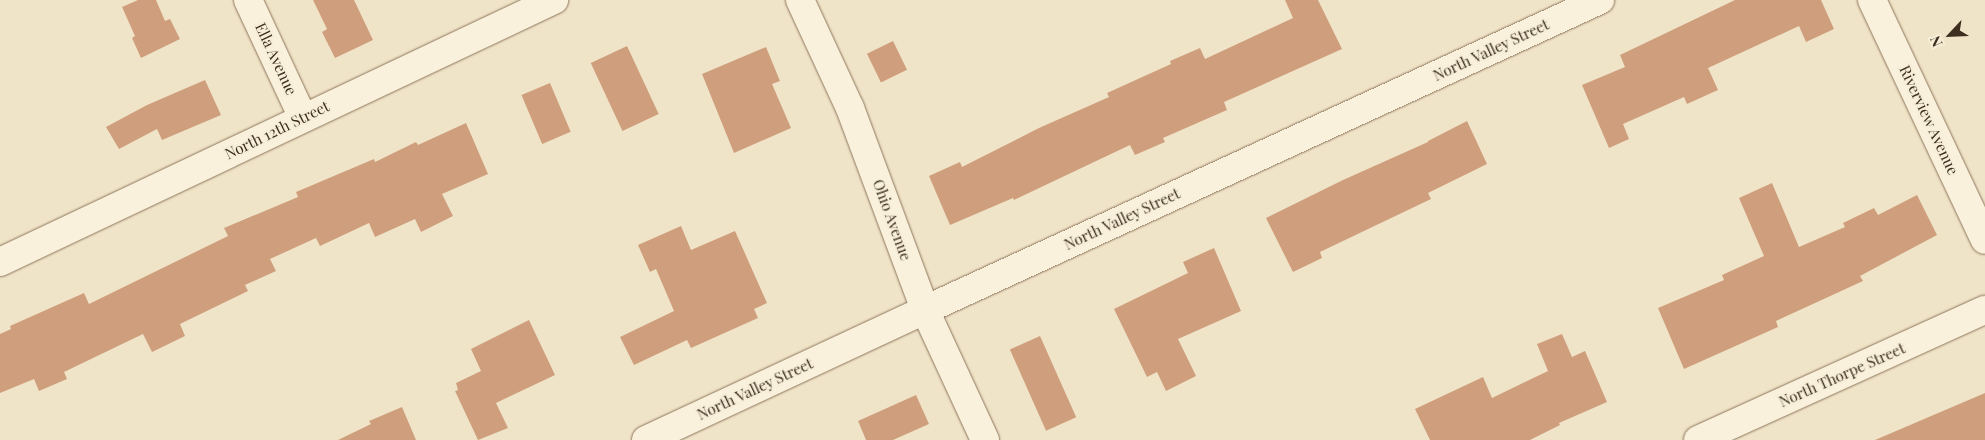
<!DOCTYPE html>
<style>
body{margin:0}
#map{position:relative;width:1985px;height:440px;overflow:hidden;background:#f0e4c8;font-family:"Playfair Display",serif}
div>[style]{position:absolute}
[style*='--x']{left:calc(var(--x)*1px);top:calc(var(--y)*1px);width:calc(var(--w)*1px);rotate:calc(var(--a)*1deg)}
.building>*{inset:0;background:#cf9f7d;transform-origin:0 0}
.roads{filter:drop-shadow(0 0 1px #8d765c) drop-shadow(0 0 1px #8d765c)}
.minor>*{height:28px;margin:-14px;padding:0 14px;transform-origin:14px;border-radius:14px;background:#faf1dc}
span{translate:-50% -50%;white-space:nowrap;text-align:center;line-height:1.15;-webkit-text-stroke:4px #f7eed8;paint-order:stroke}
.street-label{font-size:15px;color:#3d2e20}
.north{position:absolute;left:1925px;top:10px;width:50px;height:50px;-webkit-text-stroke:4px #f7eed8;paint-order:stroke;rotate:245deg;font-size:14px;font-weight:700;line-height:20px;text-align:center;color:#3d2e20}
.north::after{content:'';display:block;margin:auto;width:18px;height:22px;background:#3d2e20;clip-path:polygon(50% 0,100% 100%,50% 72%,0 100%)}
</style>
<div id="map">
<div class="building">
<i style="clip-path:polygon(138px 0,156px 0,165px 21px,170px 19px,180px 39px,141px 58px,132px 38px,135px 36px,122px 7px)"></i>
<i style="clip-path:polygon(313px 0,354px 0,373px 40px,335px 58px,322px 32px,327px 29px)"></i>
<i style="clip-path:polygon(1285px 0,1318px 0,1342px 49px,1224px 102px,1227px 110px,1163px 138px,1165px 142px,1135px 155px,1130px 145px,1014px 200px,1013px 198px,950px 225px,929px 176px,960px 162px,962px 167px,1039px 128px,1109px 97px,1107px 93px,1171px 64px,1170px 61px,1200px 48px,1205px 59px,1293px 18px)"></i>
<i style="clip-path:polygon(1735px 0,1821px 0,1834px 29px,1806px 42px,1799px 26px,1708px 68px,1718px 90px,1687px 104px,1684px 97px,1623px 124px,1629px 139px,1609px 148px,1582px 85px,1625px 67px,1620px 55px)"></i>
<i style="left:893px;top:41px;width:32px;height:29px;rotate:64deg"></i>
<i style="left:627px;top:46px;width:75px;height:40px;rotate:65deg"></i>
<i style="clip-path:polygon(766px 47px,780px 81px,772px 84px,791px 128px,734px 153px,702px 74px)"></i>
<i style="clip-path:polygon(205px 80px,221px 115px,162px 140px,157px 129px,119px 149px,106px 127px,147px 105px)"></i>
<i style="left:550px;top:83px;width:53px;height:31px;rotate:67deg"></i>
<i style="clip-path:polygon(1467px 121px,1487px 164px,1428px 193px,1431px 199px,1320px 252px,1322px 258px,1293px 272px,1266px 218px,1343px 180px,1428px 142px,1428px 141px)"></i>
<i style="clip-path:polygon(466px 123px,488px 174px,442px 194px,453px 216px,421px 232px,415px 219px,375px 237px,369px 223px,320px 246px,316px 238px,270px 259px,276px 271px,245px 285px,248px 291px,180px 324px,185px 336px,152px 352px,143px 334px,64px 372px,67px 379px,39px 391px,34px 379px,0 393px,0 334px,11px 329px,10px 326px,84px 293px,89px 304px,228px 236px,224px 228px,298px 197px,296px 192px,374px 159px,375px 162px,416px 142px,418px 145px)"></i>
<i style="clip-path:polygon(1772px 183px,1799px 247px,1845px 227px,1843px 223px,1874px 208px,1878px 215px,1917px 195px,1937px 235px,1860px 276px,1863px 281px,1776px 321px,1778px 327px,1684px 369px,1658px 308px,1724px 280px,1722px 275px,1764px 256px,1739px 198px)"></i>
<i style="clip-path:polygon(681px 226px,691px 250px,735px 231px,767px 303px,754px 309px,758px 318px,691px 348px,687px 340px,634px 365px,620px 337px,674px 311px,656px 269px,650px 272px,638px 245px)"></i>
<i style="clip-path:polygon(1214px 248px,1241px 311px,1178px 339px,1196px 376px,1166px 391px,1157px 372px,1147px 377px,1114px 309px,1188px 273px,1183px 262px)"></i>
<i style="clip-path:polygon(529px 320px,555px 375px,496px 403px,508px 428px,478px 440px,455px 391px,458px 390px,456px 383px,481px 371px,471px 349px)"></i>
<i style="clip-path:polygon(1562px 334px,1572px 357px,1585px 351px,1607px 402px,1559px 423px,1560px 425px,1530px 440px,1430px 440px,1415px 409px,1483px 377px,1492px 398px,1548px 371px,1537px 344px)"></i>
<i style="left:1040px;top:336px;width:89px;height:33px;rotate:66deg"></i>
<i style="clip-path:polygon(1985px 393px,1985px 440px,1875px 440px)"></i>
<i style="clip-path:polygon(916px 395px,929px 424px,893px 440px,866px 440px,858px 421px)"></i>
<i style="clip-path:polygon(402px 407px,416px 440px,338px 440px,371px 424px,369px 421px)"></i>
</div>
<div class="roads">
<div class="minor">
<i style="--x:248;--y:0;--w:130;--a:65"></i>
<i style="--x:800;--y:0;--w:119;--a:65.2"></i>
<i style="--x:850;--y:108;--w:215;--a:69.6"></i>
<i style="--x:925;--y:310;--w:143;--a:65.2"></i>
<i style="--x:1872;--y:0;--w:265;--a:64.8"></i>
<i style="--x:0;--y:262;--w:613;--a:-25.31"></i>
<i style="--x:646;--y:440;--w:308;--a:-25"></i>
<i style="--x:925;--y:310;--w:743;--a:-24.67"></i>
<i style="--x:1698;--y:440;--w:315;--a:-24.4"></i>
</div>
</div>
<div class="street-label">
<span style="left:1491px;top:50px;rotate:-25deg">North Valley Street</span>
<span style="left:276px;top:59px;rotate:65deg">Ella Avenue</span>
<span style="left:1929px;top:120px;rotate:65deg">Riverview Avenue</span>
<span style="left:277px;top:130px;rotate:-26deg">North 12th Street</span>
<span style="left:1122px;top:219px;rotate:-25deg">North Valley Street</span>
<span style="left:892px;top:220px;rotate:70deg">Ohio Avenue</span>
<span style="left:1842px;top:375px;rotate:-24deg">North Thorpe Street</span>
<span style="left:755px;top:389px;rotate:-25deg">North Valley Street</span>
</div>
<div class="north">N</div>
</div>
